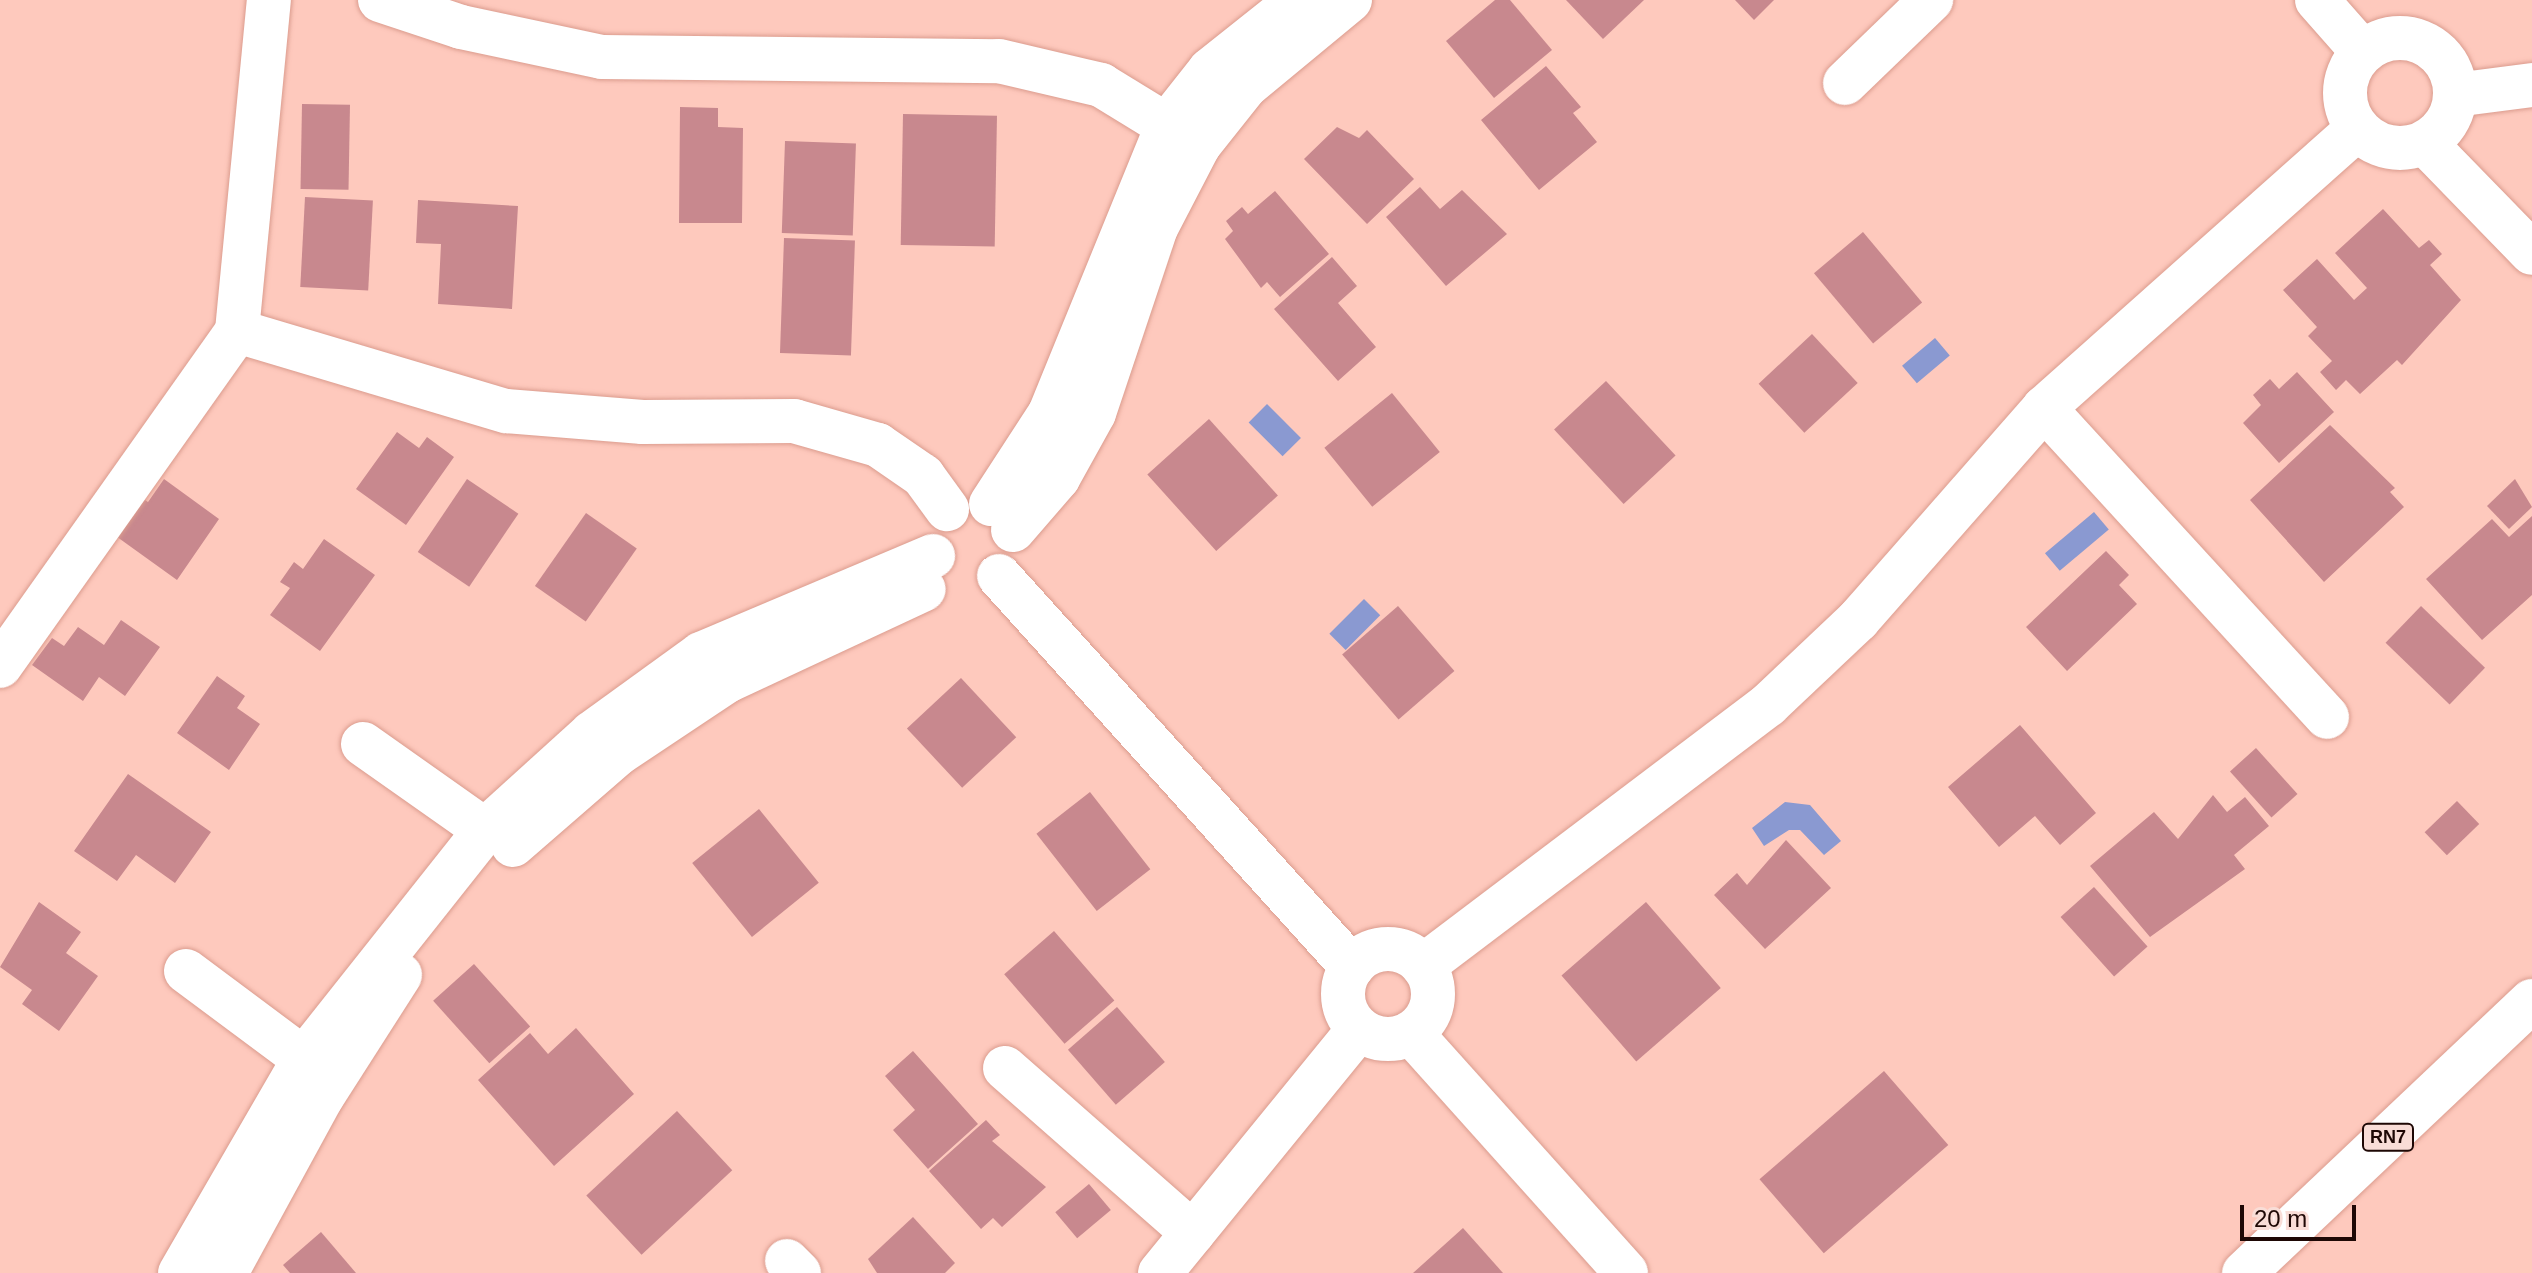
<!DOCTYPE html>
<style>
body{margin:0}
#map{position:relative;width:2532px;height:1273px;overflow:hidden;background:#fec9bd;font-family:Helvetica,sans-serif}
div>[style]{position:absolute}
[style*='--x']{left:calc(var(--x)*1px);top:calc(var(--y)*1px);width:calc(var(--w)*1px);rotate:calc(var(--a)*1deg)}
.water>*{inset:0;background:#8a99d1;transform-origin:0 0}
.building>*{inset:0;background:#c8888e;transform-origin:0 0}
.roads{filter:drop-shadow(0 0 2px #db9c8e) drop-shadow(0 0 2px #db9c8e)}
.minor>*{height:44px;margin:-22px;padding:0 22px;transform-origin:22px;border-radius:22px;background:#fff}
.minor>.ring{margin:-22px;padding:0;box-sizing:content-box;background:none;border:44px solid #fff;border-radius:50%}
.major>*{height:44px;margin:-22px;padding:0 22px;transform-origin:22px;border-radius:22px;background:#fff}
span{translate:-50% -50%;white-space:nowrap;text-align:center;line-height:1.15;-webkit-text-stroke:6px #f9ddd7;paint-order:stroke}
.shield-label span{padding:2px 6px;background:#f9ddd7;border:2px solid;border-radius:6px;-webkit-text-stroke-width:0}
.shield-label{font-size:18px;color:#1e0805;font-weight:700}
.scale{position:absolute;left:2240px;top:1205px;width:116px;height:36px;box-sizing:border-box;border:4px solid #1e0805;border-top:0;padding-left:10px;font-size:24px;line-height:28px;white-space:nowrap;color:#1e0805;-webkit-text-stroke:6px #f9ddd7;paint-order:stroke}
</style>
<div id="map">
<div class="water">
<i style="left:1935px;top:338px;width:23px;height:43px;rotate:50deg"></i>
<i style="left:1267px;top:404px;width:48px;height:26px;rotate:45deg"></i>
<i style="left:2094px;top:512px;width:23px;height:64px;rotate:50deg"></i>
<i style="left:1364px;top:599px;width:23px;height:49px;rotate:45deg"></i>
<i style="clip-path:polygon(1785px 802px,1810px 805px,1841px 841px,1824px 855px,1800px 830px,1789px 830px,1764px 846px,1752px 828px)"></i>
</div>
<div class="building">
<i style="clip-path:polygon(1495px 0,1510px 0,1552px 50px,1494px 98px,1446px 41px)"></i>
<i style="clip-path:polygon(1566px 0,1644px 0,1603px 39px)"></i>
<i style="clip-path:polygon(1735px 0,1774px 0,1754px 20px)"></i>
<i style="clip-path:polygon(1546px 66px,1581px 107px,1573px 113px,1597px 142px,1539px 190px,1481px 120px)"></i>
<i style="left:302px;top:104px;width:48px;height:85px;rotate:1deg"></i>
<i style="clip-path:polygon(680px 107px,718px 108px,718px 127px,743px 128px,742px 223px,679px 223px)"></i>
<i style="left:903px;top:114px;width:94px;height:131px;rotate:1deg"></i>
<i style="clip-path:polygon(1337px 127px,1359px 138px,1367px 130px,1414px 179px,1367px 224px,1304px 159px)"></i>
<i style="left:785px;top:141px;width:71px;height:92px;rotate:2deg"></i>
<i style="clip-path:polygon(1420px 187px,1440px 209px,1462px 190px,1507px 234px,1446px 286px,1386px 217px)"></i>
<i style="clip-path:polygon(1275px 191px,1329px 254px,1280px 297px,1267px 282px,1261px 288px,1225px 239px,1233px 231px,1226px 221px,1242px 207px,1248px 214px)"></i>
<i style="left:305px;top:197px;width:68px;height:90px;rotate:3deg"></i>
<i style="clip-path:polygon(418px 200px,518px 206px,512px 309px,438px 304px,441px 244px,416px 243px)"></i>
<i style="clip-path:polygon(2383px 209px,2419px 248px,2429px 240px,2442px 254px,2430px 265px,2461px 300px,2402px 365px,2397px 360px,2360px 394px,2346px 380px,2336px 390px,2320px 372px,2332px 361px,2308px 336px,2317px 327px,2283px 290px,2317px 259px,2354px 300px,2367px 288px,2335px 253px)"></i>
<i style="left:1863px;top:232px;width:92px;height:64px;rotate:50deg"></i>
<i style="left:784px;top:238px;width:71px;height:115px;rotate:2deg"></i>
<i style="clip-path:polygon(1332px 257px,1357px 286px,1338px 303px,1376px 347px,1338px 381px,1274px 309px)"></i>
<i style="left:1812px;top:334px;width:67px;height:73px;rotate:47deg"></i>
<i style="clip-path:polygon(2297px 372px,2334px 412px,2279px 463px,2243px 423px,2261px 405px,2253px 395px,2270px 379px,2279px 389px)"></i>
<i style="left:1606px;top:381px;width:102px;height:71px;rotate:47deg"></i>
<i style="left:1392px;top:393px;width:76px;height:87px;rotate:51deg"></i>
<i style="left:1209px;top:419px;width:103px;height:83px;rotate:48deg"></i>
<i style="clip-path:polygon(2330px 425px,2395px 488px,2390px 492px,2404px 507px,2324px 582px,2250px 500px)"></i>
<i style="clip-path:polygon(397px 432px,419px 448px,427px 437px,454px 457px,406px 525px,356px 489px)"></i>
<i style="clip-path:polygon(164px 479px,219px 519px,177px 580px,113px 534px,139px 496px,148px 502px)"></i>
<i style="left:467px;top:479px;width:62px;height:88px;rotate:34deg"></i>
<i style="clip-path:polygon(2515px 479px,2532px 507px,2509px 529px,2487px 506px)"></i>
<i style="left:586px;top:513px;width:62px;height:89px;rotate:35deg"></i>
<i style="clip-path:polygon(2532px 516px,2532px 595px,2482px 640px,2426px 579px,2492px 519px,2509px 537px)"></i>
<i style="clip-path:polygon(324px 539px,375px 575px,320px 651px,270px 615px,290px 588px,280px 582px,294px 562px,303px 569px)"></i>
<i style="clip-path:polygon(2106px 551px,2129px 575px,2119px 585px,2137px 604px,2067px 671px,2026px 627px)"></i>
<i style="left:1398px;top:606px;width:86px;height:74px;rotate:49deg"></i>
<i style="left:2421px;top:606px;width:89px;height:51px;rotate:44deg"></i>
<i style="clip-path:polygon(121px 620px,160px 647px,125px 696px,99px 677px,83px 701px,32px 665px,52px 638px,64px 646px,78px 627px,104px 645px)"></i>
<i style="clip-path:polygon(217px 676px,245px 696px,237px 708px,260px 724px,229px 770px,177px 733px)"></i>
<i style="left:961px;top:678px;width:81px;height:74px;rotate:47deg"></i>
<i style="clip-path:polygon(2020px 725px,2096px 813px,2060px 845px,2035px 816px,1999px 847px,1948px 787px)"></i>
<i style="left:2256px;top:748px;width:62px;height:35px;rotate:48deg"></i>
<i style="clip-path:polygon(128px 774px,211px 832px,175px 883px,136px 855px,117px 881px,74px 851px)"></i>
<i style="left:1090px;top:792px;width:98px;height:68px;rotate:52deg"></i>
<i style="clip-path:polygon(2213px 795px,2227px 812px,2245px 797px,2269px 826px,2234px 855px,2245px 869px,2150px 937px,2090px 866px,2154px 812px,2178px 839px)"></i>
<i style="left:2457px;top:801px;width:32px;height:45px;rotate:46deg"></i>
<i style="left:759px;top:809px;width:95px;height:86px;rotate:51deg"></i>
<i style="clip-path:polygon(1786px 840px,1831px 888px,1765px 949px,1714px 895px,1737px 873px,1747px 885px)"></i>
<i style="left:2094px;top:887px;width:80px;height:45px;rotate:48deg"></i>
<i style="clip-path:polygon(39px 902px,81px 932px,66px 953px,98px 976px,59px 1031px,22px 1004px,32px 990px,0 967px)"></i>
<i style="left:1646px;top:902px;width:114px;height:112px;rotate:49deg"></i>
<i style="left:1054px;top:931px;width:92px;height:66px;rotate:49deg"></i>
<i style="left:474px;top:964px;width:84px;height:55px;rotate:48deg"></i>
<i style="left:1117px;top:1007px;width:73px;height:65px;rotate:49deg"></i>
<i style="clip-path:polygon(576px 1028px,634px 1094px,554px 1166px,478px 1080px,530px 1033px,548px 1054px)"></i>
<i style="clip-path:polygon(913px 1051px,978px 1124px,928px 1169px,893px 1130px,915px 1110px,885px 1076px)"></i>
<i style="left:1884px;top:1071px;width:98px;height:165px;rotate:49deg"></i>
<i style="left:677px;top:1111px;width:81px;height:124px;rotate:47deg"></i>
<i style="clip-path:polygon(986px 1120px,1000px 1135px,992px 1141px,1046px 1187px,1002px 1227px,993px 1218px,981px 1229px,929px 1171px)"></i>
<i style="left:1089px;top:1184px;width:34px;height:44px;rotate:50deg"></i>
<i style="clip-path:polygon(913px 1217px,955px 1263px,945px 1273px,877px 1273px,868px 1259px)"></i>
<i style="clip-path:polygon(1463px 1228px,1503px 1273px,1413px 1273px)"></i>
<i style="clip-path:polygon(321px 1232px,356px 1273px,290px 1273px,283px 1265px)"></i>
</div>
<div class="roads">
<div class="minor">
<i style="--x:380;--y:0;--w:85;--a:18.4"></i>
<i style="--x:461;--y:27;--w:144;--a:12"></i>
<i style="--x:602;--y:57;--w:397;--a:0.6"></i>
<i style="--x:999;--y:61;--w:105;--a:13.2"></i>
<i style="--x:1101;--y:85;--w:115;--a:31.5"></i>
<i style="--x:2317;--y:0;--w:68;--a:48.6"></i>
<i class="ring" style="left:2345px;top:38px;width:66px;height:66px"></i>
<i style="--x:1845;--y:83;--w:120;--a:-44"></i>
<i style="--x:2455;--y:95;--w:78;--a:-7.4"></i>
<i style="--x:2425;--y:143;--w:153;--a:45.8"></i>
<i style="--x:237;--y:331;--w:281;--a:16.6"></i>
<i style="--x:506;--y:411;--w:137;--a:4.6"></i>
<i style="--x:643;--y:422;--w:151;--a:-0.4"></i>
<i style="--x:794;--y:421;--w:87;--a:15.9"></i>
<i style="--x:878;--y:445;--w:55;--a:34.6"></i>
<i style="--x:923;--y:476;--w:41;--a:54"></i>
<i style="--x:2044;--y:408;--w:419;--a:47.5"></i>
<i style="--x:991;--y:504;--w:108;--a:-57"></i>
<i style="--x:1050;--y:413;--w:314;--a:-67.8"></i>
<i style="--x:1169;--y:122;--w:66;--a:-51.7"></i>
<i style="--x:1210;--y:70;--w:112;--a:-38.5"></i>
<i style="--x:1013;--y:530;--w:69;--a:-49.1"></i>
<i style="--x:1058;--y:478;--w:74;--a:-61"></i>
<i style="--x:1094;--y:413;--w:195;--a:-71.5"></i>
<i style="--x:1156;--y:228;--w:93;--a:-62.6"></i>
<i style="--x:1199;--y:145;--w:75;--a:-51.5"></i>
<i style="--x:1246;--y:86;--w:135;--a:-39.6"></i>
<i style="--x:999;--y:576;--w:527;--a:47.92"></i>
<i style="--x:0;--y:666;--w:410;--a:-54.7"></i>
<i style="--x:237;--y:331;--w:333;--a:-84.5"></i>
<i style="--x:363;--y:744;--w:149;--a:35.2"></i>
<i style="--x:513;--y:845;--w:140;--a:-41"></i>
<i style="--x:619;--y:753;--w:130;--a:-33.7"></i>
<i style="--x:727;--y:681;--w:217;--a:-25"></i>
<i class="ring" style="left:1343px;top:949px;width:46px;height:46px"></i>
<i style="--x:1423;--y:966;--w:433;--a:-37.1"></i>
<i style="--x:1768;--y:705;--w:124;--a:-43.4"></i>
<i style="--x:1858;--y:620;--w:282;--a:-48.7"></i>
<i style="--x:2044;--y:408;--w:419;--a:-41.7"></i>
<i style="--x:186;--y:971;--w:176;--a:36.7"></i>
<i style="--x:1411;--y:1033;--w:322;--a:48.1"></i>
<i style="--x:1005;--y:1068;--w:250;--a:41.3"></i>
<i style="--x:787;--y:1261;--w:17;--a:45"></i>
<i style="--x:180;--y:1273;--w:251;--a:-59.9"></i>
<i style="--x:306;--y:1056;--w:288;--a:-51.6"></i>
<i style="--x:485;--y:830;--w:144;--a:-42.2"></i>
<i style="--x:592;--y:733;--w:135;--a:-35.9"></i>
<i style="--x:701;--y:654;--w:252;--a:-22.9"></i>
<i style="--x:226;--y:1273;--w:200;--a:-61.4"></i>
<i style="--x:322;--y:1097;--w:145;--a:-57.4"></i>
<i style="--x:1160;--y:1273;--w:315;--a:-50.8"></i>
</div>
<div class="major">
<i style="--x:2244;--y:1273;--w:396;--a:-43.4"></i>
</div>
</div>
<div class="shield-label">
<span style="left:2388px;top:1137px">RN7</span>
</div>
<div class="scale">20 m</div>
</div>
